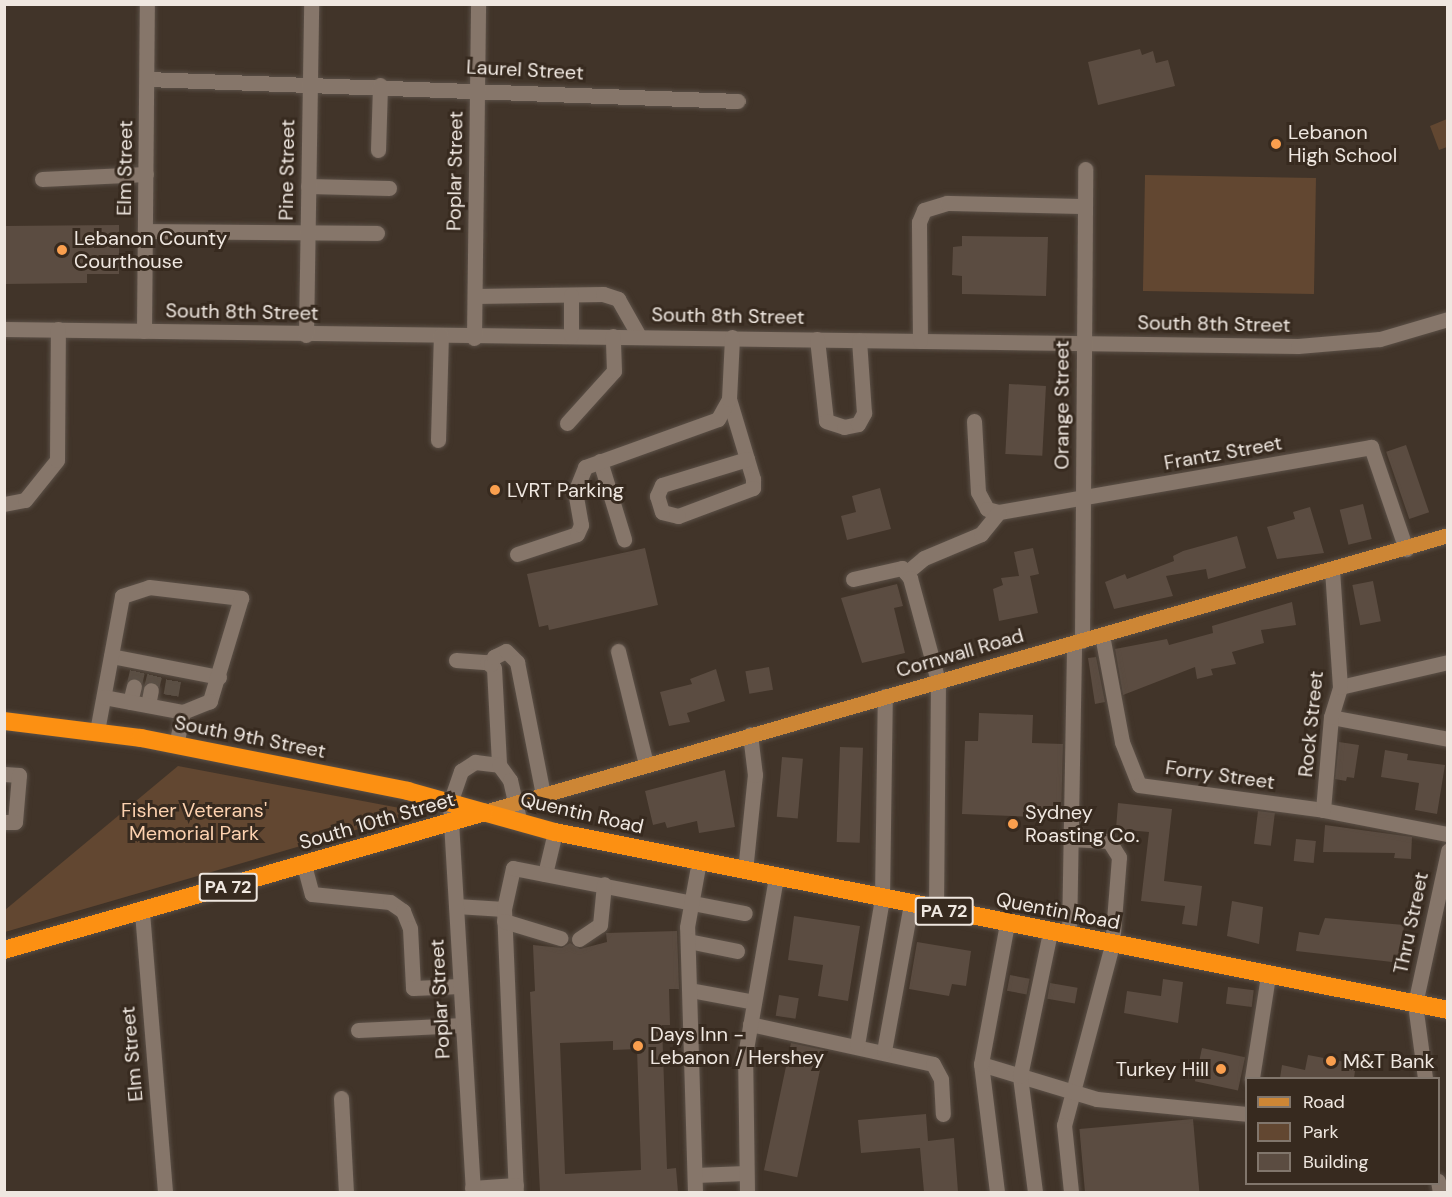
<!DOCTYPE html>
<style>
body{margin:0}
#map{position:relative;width:1452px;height:1197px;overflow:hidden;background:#413429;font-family:"DM Sans",sans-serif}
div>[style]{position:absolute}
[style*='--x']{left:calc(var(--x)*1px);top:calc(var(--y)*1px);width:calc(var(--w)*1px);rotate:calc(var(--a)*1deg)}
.green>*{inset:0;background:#624731;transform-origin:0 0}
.building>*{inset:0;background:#5b4c41;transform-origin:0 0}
.minor-tunnel>*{height:15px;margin-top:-7.5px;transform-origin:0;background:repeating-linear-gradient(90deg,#5b4f44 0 15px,transparent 0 23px)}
.roads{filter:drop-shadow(0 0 2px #5b5047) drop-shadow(0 0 2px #5b5047)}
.minor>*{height:15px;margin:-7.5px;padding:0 7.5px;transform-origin:7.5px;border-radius:7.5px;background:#86766a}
.major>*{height:15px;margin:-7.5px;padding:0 7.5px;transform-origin:7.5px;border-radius:7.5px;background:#cd8635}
.highway>*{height:18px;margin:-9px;padding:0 9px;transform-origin:9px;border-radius:9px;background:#fc9012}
.dots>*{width:16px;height:16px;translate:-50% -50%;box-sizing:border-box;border:3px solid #372a1f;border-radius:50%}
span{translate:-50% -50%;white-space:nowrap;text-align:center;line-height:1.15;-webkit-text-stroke:6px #372a1f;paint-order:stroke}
.shield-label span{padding:2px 4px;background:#372a1f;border:2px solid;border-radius:4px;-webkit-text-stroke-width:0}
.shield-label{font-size:18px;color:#efe7e0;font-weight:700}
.street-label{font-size:20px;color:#efe7e0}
.poi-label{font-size:20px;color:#efe7e0}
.left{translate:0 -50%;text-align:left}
.right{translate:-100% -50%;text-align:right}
.park-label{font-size:20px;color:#fcd1af}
.frame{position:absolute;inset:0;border:6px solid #efe7e0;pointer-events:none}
.legend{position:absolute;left:1245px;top:1077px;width:195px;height:108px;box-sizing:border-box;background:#372a1f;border:2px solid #81766c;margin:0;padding:8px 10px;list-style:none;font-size:18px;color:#efe7e0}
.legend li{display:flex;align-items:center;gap:12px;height:30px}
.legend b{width:30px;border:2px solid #81766c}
</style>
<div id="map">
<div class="green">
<i style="clip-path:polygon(1447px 119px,1447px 147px,1439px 150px,1430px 126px)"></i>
<i style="left:1145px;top:175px;width:171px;height:116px;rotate:1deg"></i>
<i style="clip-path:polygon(178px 766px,405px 809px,404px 816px,5px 932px,5px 910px)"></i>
</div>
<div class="building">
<i style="clip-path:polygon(1140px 49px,1142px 55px,1153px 51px,1156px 63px,1168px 60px,1175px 86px,1098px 105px,1088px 62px)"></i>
<i style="clip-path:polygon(119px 225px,119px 274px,87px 274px,87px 283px,4px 284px,4px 226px)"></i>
<i style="clip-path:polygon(962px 236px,1048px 237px,1046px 296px,962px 294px,962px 276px,952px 275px,953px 247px,962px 246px)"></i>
<i style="left:1009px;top:384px;width:37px;height:70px;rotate:3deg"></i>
<i style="left:1406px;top:445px;width:71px;height:21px;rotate:71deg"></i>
<i style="clip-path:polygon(880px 488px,891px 529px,847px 540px,841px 516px,856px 512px,852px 496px)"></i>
<i style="left:1363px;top:504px;width:36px;height:24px;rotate:76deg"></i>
<i style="clip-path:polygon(1310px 507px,1324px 553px,1277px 559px,1267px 527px,1295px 519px,1293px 512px)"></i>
<i style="clip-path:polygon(1237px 536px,1246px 568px,1208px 579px,1206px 569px,1166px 576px,1173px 596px,1114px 609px,1105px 582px,1125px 574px,1127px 579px,1174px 561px,1173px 556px,1183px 551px)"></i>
<i style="clip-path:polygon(645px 548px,658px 605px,549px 630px,548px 625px,539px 627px,527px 574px)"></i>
<i style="clip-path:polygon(1033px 548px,1039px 574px,1030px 576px,1038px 613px,999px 621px,993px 589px,1003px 585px,1001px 578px,1019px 576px,1014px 552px)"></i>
<i style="left:1373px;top:581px;width:41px;height:21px;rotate:79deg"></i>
<i style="clip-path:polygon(897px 584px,903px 606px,894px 608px,905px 653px,862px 663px,841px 598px)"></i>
<i style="clip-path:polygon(1292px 602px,1296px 625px,1261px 630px,1264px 643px,1232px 652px,1236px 664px,1211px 669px,1213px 675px,1197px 679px,1195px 667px,1123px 695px,1115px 649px,1167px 639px,1169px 645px,1213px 633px,1212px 626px)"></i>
<i style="clip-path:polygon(1096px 657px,1105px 702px,1095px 704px,1088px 658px)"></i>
<i style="left:769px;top:667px;width:23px;height:24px;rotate:80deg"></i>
<i style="clip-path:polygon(716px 669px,725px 701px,687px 713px,690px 722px,669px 726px,660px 692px,692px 684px,690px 679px)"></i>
<i style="clip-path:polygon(979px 713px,1033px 715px,1032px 743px,1063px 744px,1061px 818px,962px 814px,965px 741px,978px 741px)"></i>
<i style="clip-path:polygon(1339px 742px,1359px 745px,1354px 778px,1347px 777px,1346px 781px,1335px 779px)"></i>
<i style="left:840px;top:747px;width:23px;height:95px;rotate:2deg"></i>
<i style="clip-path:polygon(1385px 750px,1408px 754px,1407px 760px,1445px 765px,1437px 814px,1415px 810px,1419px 783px,1381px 777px)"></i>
<i style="left:782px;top:757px;width:21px;height:60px;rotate:5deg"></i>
<i style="clip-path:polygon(725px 770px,735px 827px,699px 833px,697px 821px,667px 828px,665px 822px,653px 825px,645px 791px)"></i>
<i style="clip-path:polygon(1118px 803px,1172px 809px,1164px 881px,1202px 886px,1197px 926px,1182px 924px,1185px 906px,1141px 901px,1149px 832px,1116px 829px)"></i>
<i style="left:1258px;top:811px;width:17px;height:33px;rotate:7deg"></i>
<i style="clip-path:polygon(1325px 825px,1412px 837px,1411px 859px,1394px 858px,1395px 853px,1323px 852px)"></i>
<i style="left:1296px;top:839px;width:20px;height:22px;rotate:6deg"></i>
<i style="clip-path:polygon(1232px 901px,1263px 907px,1259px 944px,1227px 936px)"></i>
<i style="clip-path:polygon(794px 916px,860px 926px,848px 1001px,818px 996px,823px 965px,788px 960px)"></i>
<i style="clip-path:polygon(1325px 918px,1404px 925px,1401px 963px,1296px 951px,1299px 932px,1319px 935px)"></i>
<i style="clip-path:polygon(evenodd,677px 931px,679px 989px,669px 989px,670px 1025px,662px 1025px,667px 1169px,676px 1168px,678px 1192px,540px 1192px,530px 992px,535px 991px,533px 945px,562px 948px,570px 943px,580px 949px,607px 942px,606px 933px,677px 931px,613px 1041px,613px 1050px,637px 1049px,641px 1170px,565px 1174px,560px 1043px,613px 1041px)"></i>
<i style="clip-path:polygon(917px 942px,971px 951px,966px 986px,952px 984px,949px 996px,909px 989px)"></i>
<i style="left:1010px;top:975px;width:20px;height:16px;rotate:11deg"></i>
<i style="clip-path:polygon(1163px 979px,1183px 982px,1178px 1023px,1124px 1013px,1127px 991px,1161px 996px)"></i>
<i style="left:1050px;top:983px;width:28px;height:16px;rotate:10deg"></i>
<i style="left:1228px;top:987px;width:26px;height:17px;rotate:7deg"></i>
<i style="left:779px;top:995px;width:20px;height:21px;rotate:9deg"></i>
<i style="left:791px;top:1043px;width:34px;height:130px;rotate:12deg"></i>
<i style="left:1202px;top:1048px;width:44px;height:34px;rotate:12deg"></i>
<i style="clip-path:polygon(1308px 1055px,1356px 1064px,1354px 1078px,1280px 1078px,1282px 1065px,1305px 1070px)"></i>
<i style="clip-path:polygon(926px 1114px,928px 1141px,954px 1138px,958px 1192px,924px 1192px,920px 1148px,861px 1153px,858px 1120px)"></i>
<i style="left:1193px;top:1119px;width:73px;height:114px;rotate:85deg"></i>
</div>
<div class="minor-tunnel">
<i style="--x:134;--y:686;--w:17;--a:-77"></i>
<i style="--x:151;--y:690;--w:16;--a:-76"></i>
<i style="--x:171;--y:695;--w:17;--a:-80"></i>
</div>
<div class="roads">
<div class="minor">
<i style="--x:147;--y:79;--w:591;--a:2.13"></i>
<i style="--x:378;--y:150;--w:65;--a:-88.2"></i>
<i style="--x:42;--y:179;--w:104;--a:-2.8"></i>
<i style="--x:308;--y:186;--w:81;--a:1.4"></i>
<i style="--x:145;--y:231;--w:232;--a:0.5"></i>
<i style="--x:475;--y:296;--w:128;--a:-0.9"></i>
<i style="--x:603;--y:294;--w:16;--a:18"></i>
<i style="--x:618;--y:299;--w:43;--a:60.4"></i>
<i style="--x:4;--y:329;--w:1294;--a:0.75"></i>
<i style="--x:1298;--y:346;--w:82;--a:-4.9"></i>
<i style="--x:1380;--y:339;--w:71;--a:-16.4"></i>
<i style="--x:144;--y:331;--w:327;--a:-89.5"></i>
<i style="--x:306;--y:335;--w:331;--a:-89.1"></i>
<i style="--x:571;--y:336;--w:41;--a:-90"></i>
<i style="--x:474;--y:338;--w:334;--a:-89.3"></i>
<i style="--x:817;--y:339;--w:82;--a:83.7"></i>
<i style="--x:826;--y:421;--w:19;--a:18"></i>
<i style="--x:844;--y:427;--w:14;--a:-12"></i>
<i style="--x:858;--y:424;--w:13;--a:-61"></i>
<i style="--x:864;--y:413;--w:73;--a:-93.9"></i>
<i style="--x:920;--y:341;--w:119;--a:-90.5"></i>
<i style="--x:919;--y:222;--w:13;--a:-67"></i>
<i style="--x:924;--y:210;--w:24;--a:-17"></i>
<i style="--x:947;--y:203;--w:137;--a:1.3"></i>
<i style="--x:729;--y:399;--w:84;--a:73.3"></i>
<i style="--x:753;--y:479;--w:9;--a:90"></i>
<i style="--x:753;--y:488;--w:80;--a:159.5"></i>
<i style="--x:678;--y:516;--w:16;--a:-166"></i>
<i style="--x:662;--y:512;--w:17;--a:-107"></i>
<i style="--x:657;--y:496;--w:12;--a:-66"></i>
<i style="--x:662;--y:485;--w:89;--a:-17"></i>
<i style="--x:974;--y:421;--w:71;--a:86.8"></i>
<i style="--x:978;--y:492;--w:19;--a:62"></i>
<i style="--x:987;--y:509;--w:12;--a:14"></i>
<i style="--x:999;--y:512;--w:378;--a:-9.9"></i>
<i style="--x:1371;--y:447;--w:108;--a:71.1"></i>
<i style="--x:567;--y:423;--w:70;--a:-47.9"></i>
<i style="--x:614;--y:371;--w:35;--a:-92"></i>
<i style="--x:438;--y:440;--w:105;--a:-88.4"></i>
<i style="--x:600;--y:461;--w:82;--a:72.9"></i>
<i style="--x:4;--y:504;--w:21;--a:-11"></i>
<i style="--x:25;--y:500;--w:51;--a:-51.3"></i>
<i style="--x:57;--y:460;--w:131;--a:-89.6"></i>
<i style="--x:517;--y:554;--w:63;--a:-18.4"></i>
<i style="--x:577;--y:534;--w:10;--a:-66"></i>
<i style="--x:581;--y:525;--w:34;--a:-100"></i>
<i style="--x:575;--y:492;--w:27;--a:-68"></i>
<i style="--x:585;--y:467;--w:141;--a:-19.8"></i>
<i style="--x:718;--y:419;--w:23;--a:-61"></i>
<i style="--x:729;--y:399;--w:62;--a:-87.2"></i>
<i style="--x:906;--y:573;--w:23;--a:-40"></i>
<i style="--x:924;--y:558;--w:62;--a:-22.8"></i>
<i style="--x:981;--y:534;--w:28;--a:-51"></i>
<i style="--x:853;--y:579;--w:50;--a:-12.7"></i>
<i style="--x:902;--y:568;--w:13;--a:51"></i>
<i style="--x:910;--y:578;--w:107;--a:74.8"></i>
<i style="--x:938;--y:681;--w:228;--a:90.5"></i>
<i style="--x:1102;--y:635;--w:109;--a:79.4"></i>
<i style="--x:1122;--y:742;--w:46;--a:68.4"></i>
<i style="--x:1139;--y:785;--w:186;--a:7.7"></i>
<i style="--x:1323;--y:810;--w:127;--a:10.9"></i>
<i style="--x:1082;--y:641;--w:472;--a:-89.6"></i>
<i style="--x:618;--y:651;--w:116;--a:76.1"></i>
<i style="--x:111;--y:656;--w:110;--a:11"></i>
<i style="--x:456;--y:660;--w:31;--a:4"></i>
<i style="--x:487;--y:662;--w:9;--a:41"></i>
<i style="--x:494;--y:668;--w:97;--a:87"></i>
<i style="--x:491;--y:664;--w:8;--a:-67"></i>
<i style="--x:494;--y:657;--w:13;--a:-27"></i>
<i style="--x:506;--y:651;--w:16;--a:45"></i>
<i style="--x:517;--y:662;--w:135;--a:78.9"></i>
<i style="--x:1340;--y:687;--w:111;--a:-13"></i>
<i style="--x:130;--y:702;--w:16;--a:-76"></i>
<i style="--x:148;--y:705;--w:15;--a:-79"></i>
<i style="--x:1331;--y:717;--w:119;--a:10.6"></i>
<i style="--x:97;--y:731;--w:137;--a:-79.5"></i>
<i style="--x:122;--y:596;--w:28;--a:-18"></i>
<i style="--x:149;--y:587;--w:93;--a:6.8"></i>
<i style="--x:241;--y:598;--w:108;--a:106.8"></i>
<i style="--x:210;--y:701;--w:29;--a:158"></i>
<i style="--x:183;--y:712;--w:80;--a:-169.2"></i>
<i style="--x:176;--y:745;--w:34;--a:-78"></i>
<i style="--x:4;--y:774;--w:15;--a:4"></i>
<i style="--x:19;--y:775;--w:47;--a:94.9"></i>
<i style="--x:15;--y:822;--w:11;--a:180"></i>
<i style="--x:1323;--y:810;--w:93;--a:-85.1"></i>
<i style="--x:1331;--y:717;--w:31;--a:-73"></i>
<i style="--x:1340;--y:687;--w:117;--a:-93.9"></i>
<i style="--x:1070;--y:839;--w:39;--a:3"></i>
<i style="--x:1109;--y:841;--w:19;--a:58"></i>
<i style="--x:1119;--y:857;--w:88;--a:94.5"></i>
<i style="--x:1112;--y:945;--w:186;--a:104.9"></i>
<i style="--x:1064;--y:1125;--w:67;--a:84"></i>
<i style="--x:304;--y:865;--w:30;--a:75"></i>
<i style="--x:312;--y:894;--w:78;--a:5.9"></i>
<i style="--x:390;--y:902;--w:16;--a:35"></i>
<i style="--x:403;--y:911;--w:18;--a:68"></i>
<i style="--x:410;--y:928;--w:60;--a:87.1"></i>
<i style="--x:413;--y:988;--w:47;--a:-2.4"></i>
<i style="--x:745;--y:871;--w:97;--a:-84.1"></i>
<i style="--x:755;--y:775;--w:41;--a:-97"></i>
<i style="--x:545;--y:874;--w:43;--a:-76.6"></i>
<i style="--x:456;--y:906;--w:48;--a:3.6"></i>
<i style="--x:504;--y:909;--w:283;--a:87.6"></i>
<i style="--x:504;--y:909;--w:42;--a:-77.6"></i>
<i style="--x:513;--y:868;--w:236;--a:11"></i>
<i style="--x:142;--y:912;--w:281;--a:85.3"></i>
<i style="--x:504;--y:921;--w:59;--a:16.9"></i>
<i style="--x:1069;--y:936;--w:293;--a:-89"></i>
<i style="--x:579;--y:939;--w:25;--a:-34"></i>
<i style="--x:600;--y:925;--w:41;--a:-84.4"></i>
<i style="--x:688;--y:941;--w:50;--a:11.5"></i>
<i style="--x:690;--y:990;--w:65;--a:10.6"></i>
<i style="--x:750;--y:1024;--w:187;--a:12.3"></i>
<i style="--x:933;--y:1064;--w:17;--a:62"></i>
<i style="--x:941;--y:1079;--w:35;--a:87"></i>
<i style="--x:358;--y:1030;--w:105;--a:-2.7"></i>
<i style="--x:857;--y:1045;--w:148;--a:-80.3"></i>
<i style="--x:882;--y:899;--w:203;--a:-89.2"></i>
<i style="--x:884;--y:1051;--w:149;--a:-79.6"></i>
<i style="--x:981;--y:1064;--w:121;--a:16.8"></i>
<i style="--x:1097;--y:1099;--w:150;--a:5.7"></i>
<i style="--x:1252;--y:1078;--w:103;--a:-81.1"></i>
<i style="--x:1425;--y:1078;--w:75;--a:-97.7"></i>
<i style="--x:1415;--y:1004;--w:157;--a:-77.8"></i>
<i style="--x:341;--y:1098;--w:94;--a:87"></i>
<i style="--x:695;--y:1175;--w:51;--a:-2.2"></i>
<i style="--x:1438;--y:1181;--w:11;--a:80"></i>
<i style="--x:472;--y:1188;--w:44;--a:-3.9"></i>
<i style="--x:473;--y:1192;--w:390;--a:-93.4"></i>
<i style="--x:450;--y:803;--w:34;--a:-71"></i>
<i style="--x:461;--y:771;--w:17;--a:-33"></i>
<i style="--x:475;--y:762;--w:24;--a:7"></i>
<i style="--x:499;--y:765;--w:19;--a:54"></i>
<i style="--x:510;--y:780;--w:36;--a:77"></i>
<i style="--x:695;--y:1192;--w:265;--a:-91.7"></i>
<i style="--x:687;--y:927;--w:67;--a:-79.7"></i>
<i style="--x:747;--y:1192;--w:137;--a:-90.8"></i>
<i style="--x:745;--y:1055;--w:181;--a:-80.1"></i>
<i style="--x:997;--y:1192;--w:129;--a:-97.1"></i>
<i style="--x:981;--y:1064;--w:142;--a:-79.5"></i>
<i style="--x:1035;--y:1192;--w:117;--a:-97.4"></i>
<i style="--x:1020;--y:1076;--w:146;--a:-78.2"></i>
</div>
<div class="major">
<i style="--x:484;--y:812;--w:1003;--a:-16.03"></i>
</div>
<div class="highway">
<i style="--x:4;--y:721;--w:138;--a:7.1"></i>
<i style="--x:141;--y:738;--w:272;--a:11.2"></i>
<i style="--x:408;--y:791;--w:153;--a:15.6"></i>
<i style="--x:555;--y:832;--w:911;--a:11.27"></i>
<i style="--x:4;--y:950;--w:499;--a:-16"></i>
</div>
</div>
<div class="dots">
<i style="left:1276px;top:144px;background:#fa9f4e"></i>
<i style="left:62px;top:250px;background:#fa9f4e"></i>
<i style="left:495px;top:490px;background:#fa9f4e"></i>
<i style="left:1013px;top:824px;background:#fa9f4e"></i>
<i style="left:638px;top:1046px;background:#fa9f4e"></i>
<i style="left:1331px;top:1061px;background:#fa9f4e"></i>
<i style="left:1221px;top:1069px;background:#fa9f4e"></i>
</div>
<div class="shield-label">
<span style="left:228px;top:887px">PA 72</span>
<span style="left:944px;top:911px">PA 72</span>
</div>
<div class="street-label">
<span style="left:525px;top:70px;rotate:3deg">Laurel Street</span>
<span style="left:125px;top:168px;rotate:-89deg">Elm Street</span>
<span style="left:287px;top:170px;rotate:-89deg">Pine Street</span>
<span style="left:455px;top:171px;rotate:-89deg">Poplar Street</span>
<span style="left:242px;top:312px;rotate:1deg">South 8th Street</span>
<span style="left:728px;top:316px;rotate:1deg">South 8th Street</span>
<span style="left:1214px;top:324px;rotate:1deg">South 8th Street</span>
<span style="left:1062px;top:405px;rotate:-90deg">Orange Street</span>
<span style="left:1223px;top:453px;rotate:-10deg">Frantz Street</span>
<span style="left:960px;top:653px;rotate:-16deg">Cornwall Road</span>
<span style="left:1311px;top:724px;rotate:-84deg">Rock Street</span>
<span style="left:250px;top:737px;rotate:11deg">South 9th Street</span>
<span style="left:1220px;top:775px;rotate:8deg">Forry Street</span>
<span style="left:582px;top:813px;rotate:13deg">Quentin Road</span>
<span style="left:377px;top:821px;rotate:-16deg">South 10th Street</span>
<span style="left:1058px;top:911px;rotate:11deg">Quentin Road</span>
<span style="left:1411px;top:923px;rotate:-78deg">Thru Street</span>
<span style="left:440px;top:999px;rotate:-93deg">Poplar Street</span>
<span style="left:132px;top:1054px;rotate:-95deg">Elm Street</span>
</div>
<div class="poi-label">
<span class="left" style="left:1288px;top:144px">Lebanon<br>High School</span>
<span class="left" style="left:74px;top:250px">Lebanon County<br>Courthouse</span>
<span class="left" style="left:507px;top:490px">LVRT Parking</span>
<span class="left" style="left:1025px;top:824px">Sydney<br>Roasting Co.</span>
<span class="left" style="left:650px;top:1046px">Days Inn -<br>Lebanon / Hershey</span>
<span class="left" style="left:1343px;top:1061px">M&amp;T Bank</span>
<span class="right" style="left:1209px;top:1069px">Turkey Hill</span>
</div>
<div class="park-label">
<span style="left:194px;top:822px">Fisher Veterans'<br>Memorial Park</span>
</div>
<div class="frame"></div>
<ul class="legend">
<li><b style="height:8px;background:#cd8635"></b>Road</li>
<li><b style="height:16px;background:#624731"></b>Park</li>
<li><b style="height:16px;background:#5b4c41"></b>Building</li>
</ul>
</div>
